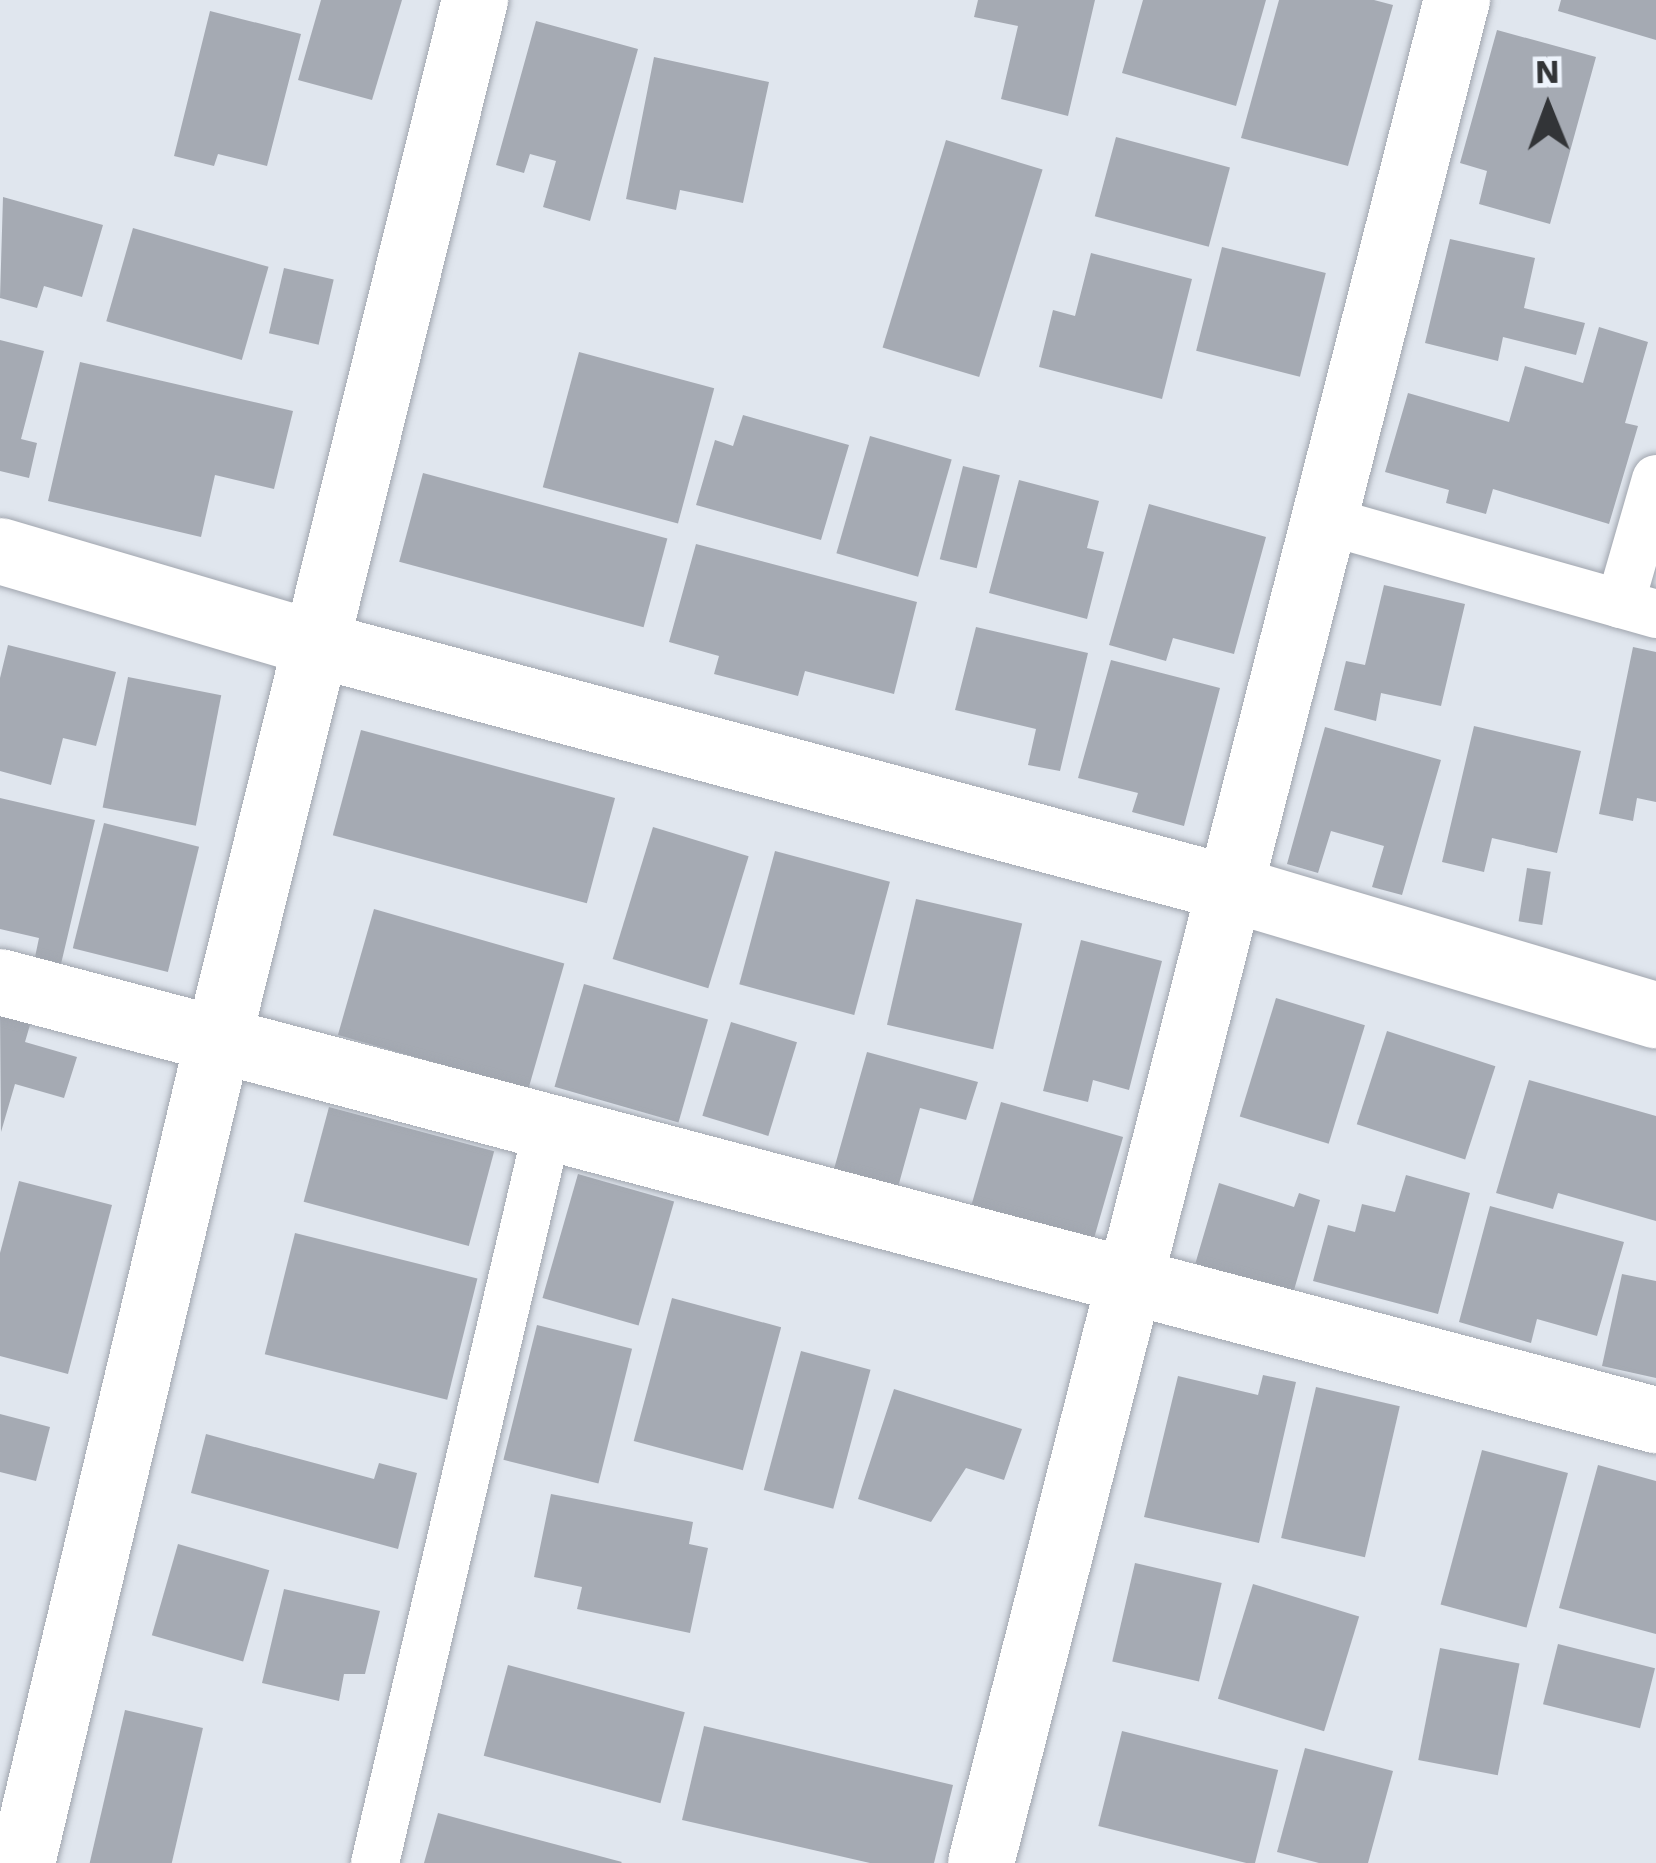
<!DOCTYPE html>
<style>
body{margin:0}
#map{position:relative;width:1656px;height:1863px;overflow:hidden;background:#e0e6ee;font-family:"Work Sans",sans-serif}
div>[style]{position:absolute}
[style*='--x']{left:calc(var(--x)*1px);top:calc(var(--y)*1px);width:calc(var(--w)*1px);rotate:calc(var(--a)*1deg)}
.building>*{inset:0;background:#a5aab3;transform-origin:0 0}
.roads{filter:drop-shadow(0 0 3px #a0a5ae) drop-shadow(0 0 3px #a0a5ae)}
.service>*{height:48px;margin:-24px;padding:0 24px;transform-origin:24px;border-radius:24px;background:#fff}
.minor>*{height:66px;margin:-33px;padding:0 33px;transform-origin:33px;border-radius:33px;background:#fff}
span{translate:-50% -50%;white-space:nowrap;text-align:center;line-height:1.15;-webkit-text-stroke:9px #edf3fc;paint-order:stroke}
.north{position:absolute;left:1488px;top:48px;width:120px;height:120px;-webkit-text-stroke:9px #edf3fc;paint-order:stroke;rotate:359deg;font-size:33px;font-weight:700;line-height:48px;text-align:center;color:#323437}
.north::after{content:'';display:block;margin:auto;width:42px;height:54px;background:#323437;clip-path:polygon(50% 0,100% 100%,50% 72%,0 100%)}
</style>
<div id="map">
<div class="building">
<i style="clip-path:polygon(321px 0,402px 0,372px 100px,298px 80px)"></i>
<i style="clip-path:polygon(978px 0,1095px 0,1068px 116px,1001px 99px,1018px 26px,974px 17px)"></i>
<i style="clip-path:polygon(1143px 0,1266px 0,1236px 106px,1122px 73px)"></i>
<i style="clip-path:polygon(1279px 0,1374px 0,1393px 5px,1348px 166px,1241px 138px)"></i>
<i style="clip-path:polygon(1561px 0,1656px 0,1656px 40px,1558px 11px)"></i>
<i style="clip-path:polygon(210px 11px,301px 34px,267px 166px,218px 154px,214px 166px,174px 156px)"></i>
<i style="clip-path:polygon(536px 21px,638px 49px,590px 221px,543px 207px,556px 161px,530px 154px,524px 173px,496px 165px)"></i>
<i style="clip-path:polygon(1497px 30px,1596px 57px,1550px 224px,1479px 204px,1487px 171px,1460px 163px)"></i>
<i style="clip-path:polygon(654px 57px,769px 82px,743px 203px,680px 190px,676px 210px,626px 199px)"></i>
<i style="left:1116px;top:137px;width:118px;height:82px;rotate:15deg"></i>
<i style="left:946px;top:140px;width:101px;height:217px;rotate:17deg"></i>
<i style="clip-path:polygon(3px 197px,103px 225px,82px 297px,44px 286px,37px 308px,0 298px)"></i>
<i style="left:133px;top:228px;width:141px;height:97px;rotate:16deg"></i>
<i style="clip-path:polygon(1450px 239px,1535px 258px,1524px 308px,1585px 323px,1576px 355px,1503px 337px,1498px 361px,1425px 343px)"></i>
<i style="left:1222px;top:247px;width:107px;height:107px;rotate:14deg"></i>
<i style="clip-path:polygon(1091px 253px,1192px 279px,1162px 399px,1039px 367px,1053px 310px,1075px 316px)"></i>
<i style="left:284px;top:268px;width:51px;height:67px;rotate:13deg"></i>
<i style="clip-path:polygon(1599px 327px,1648px 342px,1625px 423px,1638px 426px,1609px 524px,1493px 489px,1486px 514px,1446px 503px,1449px 490px,1385px 472px,1408px 393px,1509px 422px,1525px 366px,1583px 383px)"></i>
<i style="clip-path:polygon(0 340px,44px 351px,21px 439px,37px 443px,29px 478px,0 471px)"></i>
<i style="left:579px;top:352px;width:140px;height:140px;rotate:15deg"></i>
<i style="clip-path:polygon(80px 362px,293px 411px,274px 489px,215px 475px,201px 537px,48px 501px)"></i>
<i style="clip-path:polygon(743px 415px,849px 445px,821px 540px,696px 505px,715px 440px,733px 446px)"></i>
<i style="left:870px;top:436px;width:85px;height:122px;rotate:16deg"></i>
<i style="left:963px;top:466px;width:38px;height:96px;rotate:14deg"></i>
<i style="left:423px;top:473px;width:253px;height:92px;rotate:15deg"></i>
<i style="clip-path:polygon(1019px 480px,1099px 501px,1087px 548px,1104px 552px,1087px 619px,989px 593px)"></i>
<i style="clip-path:polygon(1149px 504px,1266px 537px,1234px 654px,1173px 638px,1166px 661px,1109px 645px)"></i>
<i style="clip-path:polygon(696px 544px,917px 602px,894px 694px,805px 671px,798px 696px,714px 674px,719px 656px,669px 642px)"></i>
<i style="clip-path:polygon(1384px 585px,1465px 604px,1441px 706px,1381px 693px,1376px 721px,1334px 710px,1346px 661px,1365px 665px)"></i>
<i style="clip-path:polygon(976px 627px,1088px 653px,1060px 771px,1028px 765px,1036px 729px,955px 710px)"></i>
<i style="clip-path:polygon(8px 645px,116px 672px,96px 746px,63px 738px,51px 785px,0 771px,0 678px)"></i>
<i style="clip-path:polygon(1633px 647px,1656px 652px,1656px 802px,1637px 798px,1633px 821px,1599px 814px)"></i>
<i style="clip-path:polygon(1111px 660px,1220px 688px,1184px 826px,1132px 812px,1138px 793px,1078px 778px)"></i>
<i style="left:128px;top:677px;width:95px;height:133px;rotate:11deg"></i>
<i style="clip-path:polygon(1474px 726px,1581px 751px,1557px 853px,1492px 838px,1484px 872px,1442px 862px)"></i>
<i style="clip-path:polygon(1325px 727px,1441px 760px,1402px 895px,1372px 887px,1384px 846px,1331px 831px,1318px 873px,1287px 864px)"></i>
<i style="left:361px;top:730px;width:263px;height:109px;rotate:15deg"></i>
<i style="clip-path:polygon(0 798px,95px 820px,61px 964px,35px 957px,39px 938px,0 929px)"></i>
<i style="left:104px;top:823px;width:98px;height:129px;rotate:14deg"></i>
<i style="left:653px;top:827px;width:100px;height:138px;rotate:17deg"></i>
<i style="left:775px;top:851px;width:119px;height:138px;rotate:15deg"></i>
<i style="left:1527px;top:868px;width:24px;height:54px;rotate:9deg"></i>
<i style="left:916px;top:899px;width:109px;height:129px;rotate:13deg"></i>
<i style="left:374px;top:909px;width:198px;height:131px;rotate:16deg"></i>
<i style="clip-path:polygon(1081px 940px,1162px 961px,1129px 1090px,1093px 1080px,1088px 1102px,1043px 1091px)"></i>
<i style="left:584px;top:984px;width:129px;height:107px;rotate:16deg"></i>
<i style="left:1276px;top:998px;width:93px;height:124px;rotate:17deg"></i>
<i style="clip-path:polygon(0 1009px,32px 1018px,25px 1042px,77px 1057px,64px 1098px,15px 1084px,1px 1132px)"></i>
<i style="left:731px;top:1022px;width:69px;height:98px;rotate:17deg"></i>
<i style="left:1387px;top:1031px;width:114px;height:98px;rotate:18deg"></i>
<i style="clip-path:polygon(867px 1052px,978px 1082px,966px 1120px,920px 1108px,898px 1187px,834px 1169px)"></i>
<i style="clip-path:polygon(1529px 1080px,1656px 1116px,1656px 1221px,1558px 1193px,1553px 1209px,1496px 1193px)"></i>
<i style="left:1001px;top:1102px;width:127px;height:108px;rotate:16deg"></i>
<i style="left:329px;top:1107px;width:171px;height:98px;rotate:15deg"></i>
<i style="left:578px;top:1174px;width:100px;height:129px;rotate:16deg"></i>
<i style="clip-path:polygon(1406px 1175px,1470px 1193px,1438px 1314px,1313px 1281px,1328px 1225px,1355px 1232px,1362px 1204px,1395px 1212px)"></i>
<i style="clip-path:polygon(19px 1181px,112px 1205px,68px 1374px,0 1356px,0 1253px)"></i>
<i style="clip-path:polygon(1219px 1183px,1294px 1207px,1299px 1193px,1320px 1200px,1292px 1297px,1194px 1268px)"></i>
<i style="clip-path:polygon(1490px 1206px,1624px 1242px,1597px 1336px,1537px 1319px,1531px 1343px,1459px 1322px)"></i>
<i style="left:295px;top:1233px;width:188px;height:125px;rotate:14deg"></i>
<i style="clip-path:polygon(1622px 1274px,1656px 1281px,1656px 1378px,1602px 1366px)"></i>
<i style="left:672px;top:1298px;width:113px;height:148px;rotate:15deg"></i>
<i style="left:537px;top:1325px;width:98px;height:139px;rotate:14deg"></i>
<i style="left:801px;top:1351px;width:72px;height:144px;rotate:15deg"></i>
<i style="clip-path:polygon(1263px 1375px,1296px 1382px,1259px 1543px,1144px 1517px,1178px 1376px,1258px 1395px)"></i>
<i style="left:1316px;top:1387px;width:86px;height:155px;rotate:13deg"></i>
<i style="clip-path:polygon(894px 1389px,1022px 1429px,1004px 1480px,966px 1468px,931px 1522px,858px 1499px)"></i>
<i style="clip-path:polygon(0 1414px,50px 1427px,36px 1481px,0 1472px)"></i>
<i style="clip-path:polygon(206px 1434px,374px 1479px,379px 1463px,417px 1473px,398px 1549px,191px 1493px)"></i>
<i style="left:1482px;top:1450px;width:89px;height:160px;rotate:15deg"></i>
<i style="clip-path:polygon(1598px 1465px,1656px 1481px,1656px 1634px,1559px 1608px)"></i>
<i style="clip-path:polygon(551px 1494px,693px 1522px,689px 1544px,708px 1548px,690px 1633px,577px 1609px,582px 1587px,534px 1577px)"></i>
<i style="left:178px;top:1544px;width:95px;height:95px;rotate:16deg"></i>
<i style="left:1135px;top:1563px;width:89px;height:101px;rotate:13deg"></i>
<i style="left:1253px;top:1584px;width:111px;height:120px;rotate:17deg"></i>
<i style="clip-path:polygon(284px 1589px,380px 1611px,365px 1674px,344px 1674px,339px 1701px,262px 1683px)"></i>
<i style="left:1558px;top:1644px;width:100px;height:62px;rotate:14deg"></i>
<i style="left:1440px;top:1648px;width:81px;height:114px;rotate:11deg"></i>
<i style="left:508px;top:1665px;width:183px;height:94px;rotate:15deg"></i>
<i style="left:125px;top:1710px;width:80px;height:157px;rotate:13deg"></i>
<i style="clip-path:polygon(704px 1726px,953px 1785px,934px 1863px,870px 1863px,682px 1820px)"></i>
<i style="left:1122px;top:1731px;width:161px;height:98px;rotate:14deg"></i>
<i style="clip-path:polygon(1305px 1748px,1393px 1771px,1368px 1863px,1319px 1863px,1277px 1852px)"></i>
<i style="clip-path:polygon(438px 1813px,622px 1862px,621px 1863px,424px 1863px)"></i>
</div>
<div class="roads">
<div class="service">
<i style="--x:1324;--y:520;--w:345;--a:15.8"></i>
<i style="--x:1620;--y:604;--w:130;--a:-73.9"></i>
<i style="--x:375;--y:1863;--w:757;--a:-76.79"></i>
</div>
<div class="minor">
<i style="--x:0;--y:551;--w:328;--a:16.4"></i>
<i style="--x:315;--y:644;--w:949;--a:14.96"></i>
<i style="--x:1232;--y:889;--w:442;--a:16.6"></i>
<i style="--x:0;--y:982;--w:1713;--a:14.82"></i>
<i style="--x:22;--y:1863;--w:849;--a:-76.59"></i>
<i style="--x:219;--y:1037;--w:1068;--a:-76.13"></i>
<i style="--x:981;--y:1863;--w:1923;--a:-75.67"></i>
</div>
</div>
<div class="north">N</div>
</div>
